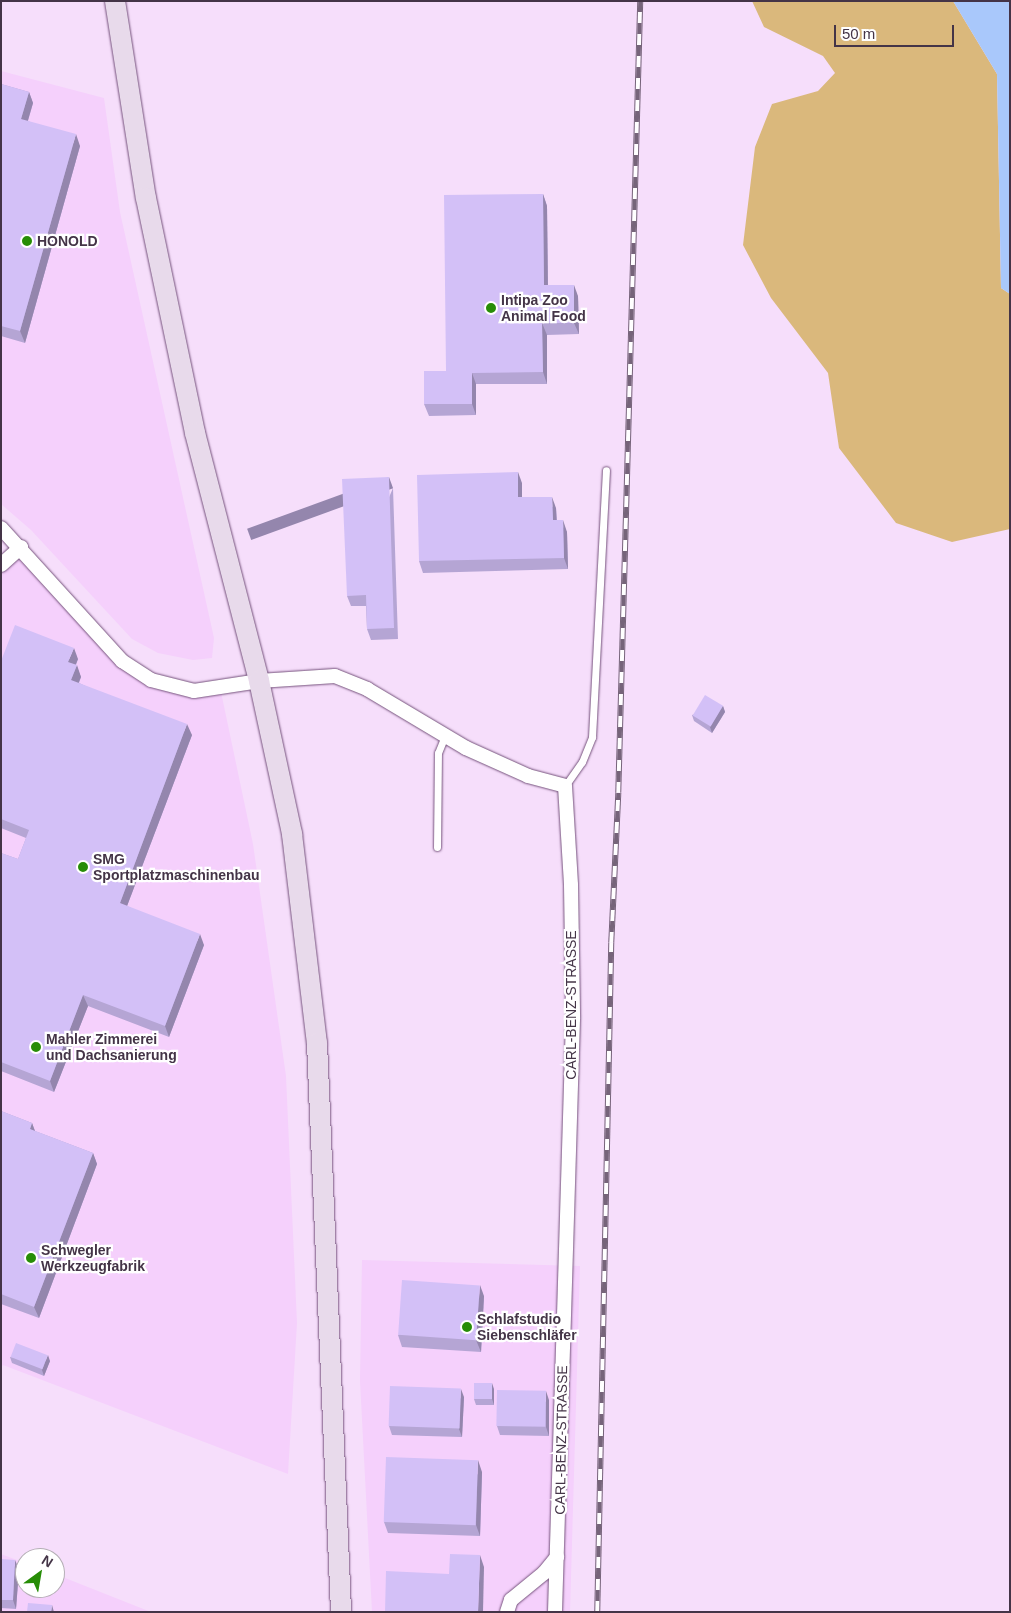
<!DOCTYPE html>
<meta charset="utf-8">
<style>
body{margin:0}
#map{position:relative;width:1011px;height:1613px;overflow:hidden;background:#f6defb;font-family:Arial,sans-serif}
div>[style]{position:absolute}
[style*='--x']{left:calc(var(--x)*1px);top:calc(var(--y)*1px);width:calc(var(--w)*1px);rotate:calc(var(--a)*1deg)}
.built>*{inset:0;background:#f5d0fc}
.green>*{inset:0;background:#dab87c}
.water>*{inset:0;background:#a9c8fb}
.roads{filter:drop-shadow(0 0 1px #75527c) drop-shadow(0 0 1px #75527c)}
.lane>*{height:7px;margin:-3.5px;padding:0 3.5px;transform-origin:3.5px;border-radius:3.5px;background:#fff}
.street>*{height:14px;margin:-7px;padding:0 7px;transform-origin:7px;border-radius:7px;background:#fff}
.secondary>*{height:20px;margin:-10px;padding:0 10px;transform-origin:10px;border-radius:10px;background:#e8daeb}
.rail>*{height:5.5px;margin-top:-2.75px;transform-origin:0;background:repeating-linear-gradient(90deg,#fff 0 11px,#76647a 0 22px);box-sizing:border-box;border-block:1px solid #76647a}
.wall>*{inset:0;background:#b5a5d4}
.shaded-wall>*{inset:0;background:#9486ad;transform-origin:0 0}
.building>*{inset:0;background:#d3c0f7;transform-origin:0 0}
.dots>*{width:14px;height:14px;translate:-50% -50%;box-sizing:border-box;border:2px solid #fff;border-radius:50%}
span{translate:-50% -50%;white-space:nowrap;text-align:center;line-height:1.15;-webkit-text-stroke:4.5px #fff;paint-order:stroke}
.poi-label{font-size:14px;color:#443447;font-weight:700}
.left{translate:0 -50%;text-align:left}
.street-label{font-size:14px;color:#443447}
.frame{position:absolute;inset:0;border:2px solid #443447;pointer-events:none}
.north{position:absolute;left:15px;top:1548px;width:50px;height:50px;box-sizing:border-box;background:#fff;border:1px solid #b4aeb5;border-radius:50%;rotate:32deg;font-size:14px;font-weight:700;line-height:20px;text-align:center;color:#443447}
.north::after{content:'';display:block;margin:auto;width:18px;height:22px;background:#278d07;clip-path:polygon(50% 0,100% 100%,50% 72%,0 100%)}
.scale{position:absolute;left:834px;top:25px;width:120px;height:22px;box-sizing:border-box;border:2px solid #443447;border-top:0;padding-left:6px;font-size:15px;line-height:18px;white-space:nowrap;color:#443447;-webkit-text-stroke:4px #fff;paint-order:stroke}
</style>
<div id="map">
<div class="built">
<i style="clip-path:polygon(1px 71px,104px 98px,120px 212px,214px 638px,212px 658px,193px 660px,158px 653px,132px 639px,31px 530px,1px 504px)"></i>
<i style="clip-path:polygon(20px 548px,151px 681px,221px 692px,253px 844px,286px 1076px,297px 1323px,288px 1474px,3px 1365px,1px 1368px,1px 566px)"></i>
<i style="clip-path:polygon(362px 1260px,580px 1266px,570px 1612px,372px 1612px,360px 1381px)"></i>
<i style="clip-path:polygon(1px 1554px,25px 1563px,25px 1588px,55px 1588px,55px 1574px,151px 1612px,1px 1612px)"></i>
</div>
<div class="green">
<i style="clip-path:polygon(752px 1px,953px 1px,997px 74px,1001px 288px,1010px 294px,1010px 529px,952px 542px,896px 523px,839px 448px,828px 373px,771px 298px,743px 245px,755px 147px,772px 104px,818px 91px,835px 73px,823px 56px,764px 27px)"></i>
</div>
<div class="water">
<i style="clip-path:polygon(953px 1px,1010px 1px,1010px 294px,1001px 288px,997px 74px)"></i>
</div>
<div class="roads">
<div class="lane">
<i style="--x:565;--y:786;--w:29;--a:-55"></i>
<i style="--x:582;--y:762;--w:27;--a:-68"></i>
<i style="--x:592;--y:737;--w:267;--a:-87"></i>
<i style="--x:437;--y:847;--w:94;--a:-89.4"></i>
<i style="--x:438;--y:753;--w:18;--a:-68"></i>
</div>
<div class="street">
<i style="--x:1;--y:528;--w:180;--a:47.7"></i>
<i style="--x:122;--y:661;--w:35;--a:33"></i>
<i style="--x:151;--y:680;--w:44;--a:14.3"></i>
<i style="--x:194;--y:691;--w:66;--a:-8.7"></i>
<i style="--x:259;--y:681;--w:76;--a:-3.8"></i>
<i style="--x:335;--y:676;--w:35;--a:22"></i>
<i style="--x:367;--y:689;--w:115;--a:30.8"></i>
<i style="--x:466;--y:748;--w:68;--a:24.3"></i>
<i style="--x:528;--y:776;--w:38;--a:15"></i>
<i style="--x:565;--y:786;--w:99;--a:86.5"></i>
<i style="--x:571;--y:885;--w:134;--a:89.1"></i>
<i style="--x:573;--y:1019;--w:593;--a:91.74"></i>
<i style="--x:1;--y:565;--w:27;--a:-42"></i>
<i style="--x:507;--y:1612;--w:13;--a:-72"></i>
<i style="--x:511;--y:1600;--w:43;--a:-39.3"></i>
<i style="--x:544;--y:1573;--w:21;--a:-51"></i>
</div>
<div class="secondary">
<i style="--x:115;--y:1;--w:199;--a:81.1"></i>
<i style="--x:146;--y:198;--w:240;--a:78.2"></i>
<i style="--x:195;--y:433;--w:256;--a:75.5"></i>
<i style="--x:259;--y:681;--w:157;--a:77.8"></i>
<i style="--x:292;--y:834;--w:210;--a:83.2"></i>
<i style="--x:317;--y:1043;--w:570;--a:87.58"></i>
</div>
</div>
<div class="rail">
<i style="--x:597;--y:1612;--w:669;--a:-88.8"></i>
<i style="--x:611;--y:943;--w:150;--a:-87.3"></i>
<i style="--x:618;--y:793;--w:792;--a:-88.41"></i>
</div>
<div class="wall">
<i style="clip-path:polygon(1px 84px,29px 92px,33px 103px,28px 121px,80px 146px,25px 343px,1px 336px)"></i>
<i style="clip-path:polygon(543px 194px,547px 206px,548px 285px,578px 296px,579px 334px,547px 335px,547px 384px,476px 384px,476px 415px,429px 416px,424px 404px,446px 371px)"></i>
<i style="clip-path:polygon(522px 483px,522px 497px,556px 508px,557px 520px,567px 532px,568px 569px,423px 573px,419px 561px)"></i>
<i style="clip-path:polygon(393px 488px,398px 639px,371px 640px,367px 629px,366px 606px,351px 606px,347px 596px)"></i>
<i style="clip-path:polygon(78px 659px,76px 665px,81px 677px,79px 683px,192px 735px,127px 906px,204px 945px,169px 1037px,88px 1006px,54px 1092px,1px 1071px,1px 853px,18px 859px,26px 838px,1px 828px,1px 661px)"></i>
<i style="clip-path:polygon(723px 706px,725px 712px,712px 733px,694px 721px,692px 715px)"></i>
<i style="clip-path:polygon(1px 1111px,32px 1123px,35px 1131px,93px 1153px,97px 1164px,39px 1318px,1px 1304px)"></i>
<i style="clip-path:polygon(484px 1296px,481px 1352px,402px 1347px,398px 1335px)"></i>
<i style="clip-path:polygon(10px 1357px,50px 1361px,44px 1376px,12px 1363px)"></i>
<i style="clip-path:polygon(494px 1389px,494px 1405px,476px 1405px,474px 1399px)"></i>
<i style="clip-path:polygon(464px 1397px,462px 1437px,392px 1435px,389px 1426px)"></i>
<i style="clip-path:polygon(549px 1400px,549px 1436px,500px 1435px,497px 1426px)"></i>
<i style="clip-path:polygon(482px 1472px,480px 1536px,388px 1533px,384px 1522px)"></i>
<i style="clip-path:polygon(1px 1559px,19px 1569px,16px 1609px,1px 1608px)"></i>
</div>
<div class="shaded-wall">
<i style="clip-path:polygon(29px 92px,33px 103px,25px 130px,21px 119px)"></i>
<i style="clip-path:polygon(76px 134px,80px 146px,25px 343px,20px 331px)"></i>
<i style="clip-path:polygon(543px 194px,547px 206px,548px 296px,544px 285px)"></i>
<i style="clip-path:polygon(574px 285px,578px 296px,579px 334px,574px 323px)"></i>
<i style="clip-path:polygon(542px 323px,547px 335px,547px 384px,543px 372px)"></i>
<i style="clip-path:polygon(472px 373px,476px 384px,476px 415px,472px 404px)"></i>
<i style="clip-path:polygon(518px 472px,522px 483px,522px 509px,518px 497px)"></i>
<i style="left:389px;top:477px;width:12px;height:151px;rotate:70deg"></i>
<i style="clip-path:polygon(552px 497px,556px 508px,557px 532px,553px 520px)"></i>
<i style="clip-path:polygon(563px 520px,567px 532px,568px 569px,564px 558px)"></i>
<i style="clip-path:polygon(74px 648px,78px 659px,72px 673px,68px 662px)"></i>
<i style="clip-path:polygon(77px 665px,81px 677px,75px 691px,71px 680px)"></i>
<i style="clip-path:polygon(723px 706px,725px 712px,712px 733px,710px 727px)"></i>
<i style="clip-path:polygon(187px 724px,192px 735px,124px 914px,120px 903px)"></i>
<i style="clip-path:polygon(200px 934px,204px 945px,169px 1037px,165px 1026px)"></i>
<i style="clip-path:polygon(83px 995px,88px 1006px,54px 1092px,50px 1081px)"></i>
<i style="clip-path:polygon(32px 1123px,36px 1134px,30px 1129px)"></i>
<i style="clip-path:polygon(93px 1153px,97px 1164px,39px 1318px,34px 1307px)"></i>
<i style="clip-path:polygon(480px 1285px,484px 1296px,481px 1352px,476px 1340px)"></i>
<i style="clip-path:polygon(48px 1355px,50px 1361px,44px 1376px,42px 1370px)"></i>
<i style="clip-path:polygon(492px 1383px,494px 1389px,494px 1405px,492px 1399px)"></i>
<i style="clip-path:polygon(461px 1389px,464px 1397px,462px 1437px,459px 1429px)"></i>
<i style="clip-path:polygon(546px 1391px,549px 1400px,549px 1436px,546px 1427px)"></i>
<i style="clip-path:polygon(478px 1460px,482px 1472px,480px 1536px,476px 1525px)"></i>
<i style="clip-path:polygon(480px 1555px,484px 1567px,483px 1612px,478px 1612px)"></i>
<i style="clip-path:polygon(15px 1560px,19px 1569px,16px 1609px,13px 1600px)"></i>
<i style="clip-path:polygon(52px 1605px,54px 1612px,51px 1612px)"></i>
</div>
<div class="building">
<i style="clip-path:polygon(1px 84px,29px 92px,21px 119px,76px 134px,20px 331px,1px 326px)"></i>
<i style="clip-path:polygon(543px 194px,544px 285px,574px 285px,574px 323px,542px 323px,543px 372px,472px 373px,472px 404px,424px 404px,424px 371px,446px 371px,444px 195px)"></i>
<i style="clip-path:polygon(518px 472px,518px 497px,552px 497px,553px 520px,563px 520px,564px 558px,419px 561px,417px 475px)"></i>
<i style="clip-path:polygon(389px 477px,394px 628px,367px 629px,366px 595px,347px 596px,342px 479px)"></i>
<i style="clip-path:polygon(15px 625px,74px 648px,68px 662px,77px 665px,71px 680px,187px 724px,120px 903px,200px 934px,165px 1026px,83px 995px,50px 1081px,1px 1062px,1px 853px,18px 859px,29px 830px,1px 819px,1px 661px)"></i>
<i style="left:705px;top:695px;width:21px;height:24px;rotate:31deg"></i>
<i style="clip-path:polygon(1px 1111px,32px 1123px,30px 1129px,93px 1153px,34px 1307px,1px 1294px)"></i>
<i style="left:402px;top:1280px;width:78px;height:55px;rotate:4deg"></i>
<i style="left:16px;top:1343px;width:34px;height:15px;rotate:21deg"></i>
<i style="left:474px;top:1383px;width:18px;height:16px"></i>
<i style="left:390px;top:1386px;width:71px;height:40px;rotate:2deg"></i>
<i style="left:497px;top:1390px;width:49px;height:36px;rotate:1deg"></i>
<i style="left:386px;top:1457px;width:92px;height:65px;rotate:2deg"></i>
<i style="clip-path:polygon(450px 1554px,480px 1555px,478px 1612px,385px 1612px,386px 1571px,449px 1574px)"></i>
<i style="clip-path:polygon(1px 1559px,15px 1560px,13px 1600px,1px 1600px)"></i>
<i style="clip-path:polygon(28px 1603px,52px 1605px,51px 1612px,27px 1612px)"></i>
</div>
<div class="dots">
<i style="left:27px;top:241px;background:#278d07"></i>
<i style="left:491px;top:308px;background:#278d07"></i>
<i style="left:83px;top:867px;background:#278d07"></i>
<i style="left:36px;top:1047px;background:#278d07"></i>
<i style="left:31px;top:1258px;background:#278d07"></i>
<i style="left:467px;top:1327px;background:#278d07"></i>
</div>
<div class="poi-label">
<span class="left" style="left:37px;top:241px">HONOLD</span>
<span class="left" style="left:501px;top:308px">Intipa Zoo<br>Animal Food</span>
<span class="left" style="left:93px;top:867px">SMG<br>Sportplatzmaschinenbau</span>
<span class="left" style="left:46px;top:1047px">Mahler Zimmerei<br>und Dachsanierung</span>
<span class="left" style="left:41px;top:1258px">Schwegler<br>Werkzeugfabrik</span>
<span class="left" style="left:477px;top:1327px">Schlafstudio<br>Siebenschläfer</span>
</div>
<div class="street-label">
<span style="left:571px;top:1005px;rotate:-90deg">CARL-BENZ-STRASSE</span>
<span style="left:561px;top:1440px;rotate:-89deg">CARL-BENZ-STRASSE</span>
</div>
<div class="frame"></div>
<div class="north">N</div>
<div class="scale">50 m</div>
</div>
